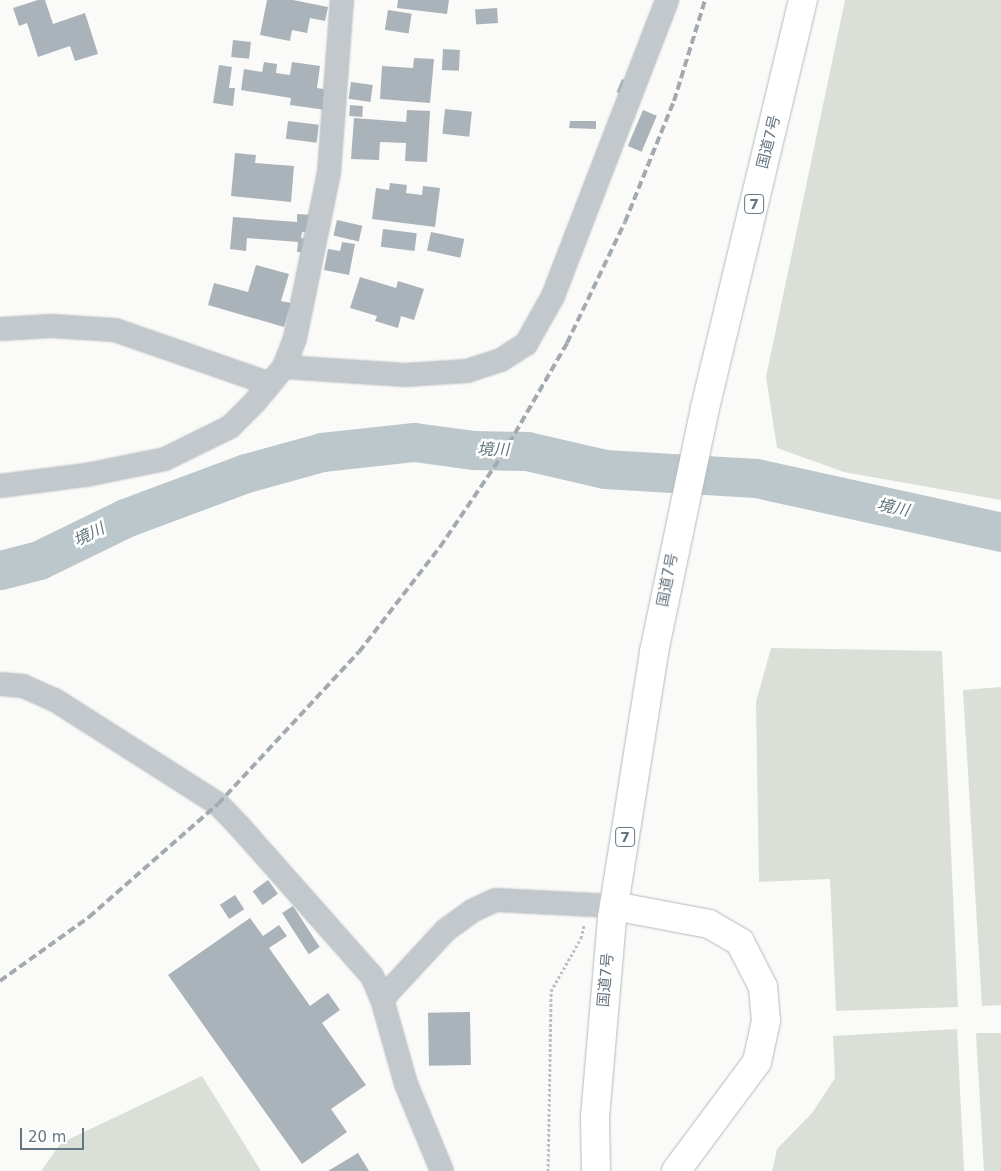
<!DOCTYPE html>
<meta charset="utf-8">
<style>
body{margin:0}
#map{position:relative;width:1001px;height:1171px;overflow:hidden;background:#fafaf8;font-family:"DejaVu Sans","Noto Sans JP",sans-serif}
div>[style]{position:absolute}
[style*='--x']{left:calc(var(--x)*1px);top:calc(var(--y)*1px);width:calc(var(--w)*1px);rotate:calc(var(--a)*1deg)}
.green>*{inset:0;background:#dadfd7}
.river>*{height:39px;margin:-19.5px;padding:0 19.5px;transform-origin:19.5px;border-radius:19.5px;background:#bbc7cb}
.building>*{inset:0;background:#aab3b9;transform-origin:0 0}
.path>*{height:3px;margin-top:-1.5px;transform-origin:0;background:repeating-linear-gradient(90deg,#bbbfc2 0 2.5px,transparent 0 5px)}
.roads{filter:drop-shadow(0 0 1px #b3babf) drop-shadow(0 0 1px #b3babf)}
.street>*{height:22px;margin:-11px;padding:0 11px;transform-origin:11px;border-radius:11px;background:#c3c8cc}
.secondary>*{height:28px;margin:-14px;padding:0 14px;transform-origin:14px;border-radius:14px;background:#fff}
.highway>*{height:28px;margin:-14px;padding:0 14px;transform-origin:14px;border-radius:14px;background:#fff}
.rail>*{height:4px;margin-top:-2px;transform-origin:0;background:repeating-linear-gradient(90deg,#a2aab0 0 8px,transparent 0 12px)}
span{translate:-50% -50%;white-space:nowrap;text-align:center;line-height:1.15;-webkit-text-stroke:5px #fff;paint-order:stroke}
.shield-label span{padding:1px 4px;background:#fff;border:1px solid;border-radius:4px;-webkit-text-stroke-width:0}
.shield-label{font-size:14px;color:#657683;font-weight:700}
.street-label{font-size:15px;color:#657683}
.water-label{font-size:16px;color:#60757c;font-style:italic}
.scale{position:absolute;left:20px;top:1128px;width:64px;height:22px;box-sizing:border-box;border:2px solid #657683;border-top:0;padding-left:6px;font-size:15px;line-height:18px;white-space:nowrap;color:#657683;-webkit-text-stroke:4px #fff;paint-order:stroke}
</style>
<div id="map">
<div class="green">
<i style="clip-path:polygon(845px 0,1001px 0,1001px 500px,844px 472px,777px 448px,766px 377px)"></i>
<i style="clip-path:polygon(771px 648px,942px 651px,958px 1007px,836px 1011px,830px 879px,759px 882px,756px 702px)"></i>
<i style="clip-path:polygon(1001px 687px,1001px 1005px,982px 1006px,963px 690px)"></i>
<i style="clip-path:polygon(957px 1029px,964px 1171px,772px 1171px,777px 1149px,812px 1113px,835px 1078px,833px 1036px)"></i>
<i style="clip-path:polygon(976px 1033px,1001px 1033px,1001px 1171px,984px 1171px)"></i>
<i style="clip-path:polygon(202px 1076px,261px 1171px,41px 1171px,61px 1143px)"></i>
</div>
<div class="river">
<i style="--x:0;--y:570;--w:40;--a:-14.4"></i>
<i style="--x:39;--y:560;--w:96;--a:-26"></i>
<i style="--x:125;--y:518;--w:129;--a:-20.4"></i>
<i style="--x:246;--y:473;--w:79;--a:-15.4"></i>
<i style="--x:322;--y:452;--w:93;--a:-6.2"></i>
<i style="--x:414;--y:442;--w:61;--a:7.6"></i>
<i style="--x:474;--y:450;--w:53;--a:1.1"></i>
<i style="--x:527;--y:451;--w:80;--a:13"></i>
<i style="--x:605;--y:469;--w:151;--a:3.4"></i>
<i style="--x:756;--y:478;--w:251;--a:12.4"></i>
</div>
<div class="building">
<i style="clip-path:polygon(38px 0,45px 0,53px 24px,85px 13px,98px 54px,75px 61px,70px 46px,38px 57px,27px 23px,19px 26px,13px 8px)"></i>
<i style="clip-path:polygon(267px 0,293px 0,328px 7px,325px 21px,310px 18px,307px 33px,292px 30px,290px 41px,260px 35px)"></i>
<i style="clip-path:polygon(398px 0,449px 0,447px 14px,397px 8px)"></i>
<i style="left:497px;top:8px;width:15px;height:22px;rotate:86deg"></i>
<i style="left:388px;top:10px;width:24px;height:20px;rotate:9deg"></i>
<i style="left:233px;top:40px;width:18px;height:17px;rotate:6deg"></i>
<i style="left:443px;top:49px;width:17px;height:21px;rotate:3deg"></i>
<i style="clip-path:polygon(414px 58px,434px 59px,430px 103px,380px 99px,382px 66px,413px 68px)"></i>
<i style="clip-path:polygon(264px 62px,277px 64px,276px 73px,290px 75px,292px 62px,320px 66px,317px 88px,329px 90px,326px 110px,290px 105px,291px 98px,241px 90px,244px 69px,262px 72px)"></i>
<i style="clip-path:polygon(219px 65px,232px 67px,229px 88px,235px 88px,233px 106px,213px 103px)"></i>
<i style="left:622px;top:79px;width:8px;height:14px;rotate:23deg"></i>
<i style="left:351px;top:82px;width:22px;height:17px;rotate:8deg"></i>
<i style="left:350px;top:105px;width:13px;height:11px;rotate:4deg"></i>
<i style="left:445px;top:109px;width:27px;height:25px;rotate:6deg"></i>
<i style="clip-path:polygon(407px 110px,430px 111px,427px 162px,405px 161px,406px 143px,380px 142px,379px 160px,351px 159px,354px 118px,406px 122px)"></i>
<i style="left:643px;top:110px;width:15px;height:39px;rotate:23deg"></i>
<i style="left:288px;top:121px;width:31px;height:18px;rotate:7deg"></i>
<i style="clip-path:polygon(570px 121px,596px 121px,596px 129px,569px 128px)"></i>
<i style="clip-path:polygon(235px 153px,256px 155px,255px 163px,294px 166px,291px 202px,231px 196px)"></i>
<i style="clip-path:polygon(390px 183px,407px 185px,406px 193px,422px 195px,423px 186px,440px 188px,435px 227px,372px 219px,376px 188px,389px 190px)"></i>
<i style="clip-path:polygon(297px 214px,313px 215px,311px 232px,302px 232px,301px 238px,307px 239px,306px 252px,297px 252px,298px 242px,247px 238px,246px 251px,230px 249px,233px 217px,297px 222px)"></i>
<i style="left:337px;top:220px;width:26px;height:16px;rotate:13deg"></i>
<i style="left:383px;top:229px;width:34px;height:18px;rotate:7deg"></i>
<i style="left:431px;top:232px;width:34px;height:19px;rotate:12deg"></i>
<i style="clip-path:polygon(342px 242px,355px 244px,349px 275px,324px 270px,328px 249px,340px 251px)"></i>
<i style="clip-path:polygon(256px 265px,289px 274px,281px 301px,291px 303px,284px 327px,208px 305px,214px 283px,248px 292px)"></i>
<i style="clip-path:polygon(360px 277px,396px 288px,398px 281px,424px 289px,414px 320px,401px 316px,398px 328px,375px 321px,377px 316px,350px 308px)"></i>
<i style="left:268px;top:880px;width:17px;height:19px;rotate:54deg"></i>
<i style="left:235px;top:895px;width:17px;height:18px;rotate:57deg"></i>
<i style="left:293px;top:906px;width:49px;height:13px;rotate:57deg"></i>
<i style="clip-path:polygon(250px 918px,263px 936px,279px 925px,287px 936px,269px 948px,310px 1006px,328px 993px,340px 1010px,322px 1023px,366px 1085px,331px 1109px,347px 1132px,302px 1164px,168px 975px)"></i>
<i style="left:470px;top:1012px;width:53px;height:42px;rotate:89deg"></i>
<i style="clip-path:polygon(358px 1153px,369px 1171px,328px 1171px)"></i>
</div>
<div class="path">
<i style="--x:548;--y:1171;--w:180;--a:-89"></i>
<i style="--x:551;--y:991;--w:61;--a:-60.5"></i>
<i style="--x:581;--y:938;--w:13;--a:-77"></i>
</div>
<div class="roads">
<div class="street">
<i style="--x:0;--y:329;--w:51;--a:-3.4"></i>
<i style="--x:51;--y:326;--w:64;--a:3.6"></i>
<i style="--x:115;--y:330;--w:164;--a:19.2"></i>
<i style="--x:284;--y:367;--w:121;--a:3.8"></i>
<i style="--x:405;--y:375;--w:62;--a:-3.7"></i>
<i style="--x:467;--y:371;--w:36;--a:-18"></i>
<i style="--x:501;--y:360;--w:30;--a:-33"></i>
<i style="--x:526;--y:344;--w:55;--a:-60.6"></i>
<i style="--x:553;--y:296;--w:317;--a:-68.9"></i>
<i style="--x:0;--y:486;--w:87;--a:-7.3"></i>
<i style="--x:86;--y:475;--w:81;--a:-11.4"></i>
<i style="--x:165;--y:459;--w:72;--a:-26.2"></i>
<i style="--x:230;--y:427;--w:35;--a:-45"></i>
<i style="--x:255;--y:402;--w:45;--a:-50.4"></i>
<i style="--x:284;--y:367;--w:31;--a:-69"></i>
<i style="--x:295;--y:338;--w:169;--a:-78.4"></i>
<i style="--x:329;--y:172;--w:172;--a:-85.7"></i>
<i style="--x:0;--y:684;--w:23;--a:5"></i>
<i style="--x:23;--y:686;--w:35;--a:24"></i>
<i style="--x:55;--y:700;--w:193;--a:32.5"></i>
<i style="--x:218;--y:804;--w:32;--a:46"></i>
<i style="--x:240;--y:827;--w:199;--a:48.5"></i>
<i style="--x:372;--y:976;--w:25;--a:67"></i>
<i style="--x:382;--y:999;--w:88;--a:74.2"></i>
<i style="--x:406;--y:1084;--w:94;--a:67.5"></i>
<i style="--x:382;--y:999;--w:94;--a:-47.2"></i>
<i style="--x:446;--y:930;--w:32;--a:-36"></i>
<i style="--x:472;--y:911;--w:26;--a:-25"></i>
<i style="--x:496;--y:900;--w:118;--a:2.9"></i>
</div>
<div class="secondary">
<i style="--x:614;--y:906;--w:97;--a:10.7"></i>
<i style="--x:709;--y:924;--w:36;--a:30"></i>
<i style="--x:740;--y:942;--w:51;--a:62.9"></i>
<i style="--x:763;--y:987;--w:34;--a:85"></i>
<i style="--x:766;--y:1021;--w:42;--a:102.4"></i>
<i style="--x:757;--y:1062;--w:136;--a:126.6"></i>
</div>
<div class="highway">
<i style="--x:596;--y:1171;--w:54;--a:-91.1"></i>
<i style="--x:595;--y:1117;--w:200;--a:-85.1"></i>
<i style="--x:612;--y:918;--w:269;--a:-81"></i>
<i style="--x:654;--y:652;--w:249;--a:-78.2"></i>
<i style="--x:705;--y:408;--w:420;--a:-76.5"></i>
</div>
</div>
<div class="rail">
<i style="--x:0;--y:981;--w:110;--a:-35.7"></i>
<i style="--x:89;--y:917;--w:171;--a:-41.2"></i>
<i style="--x:218;--y:804;--w:207;--a:-47.2"></i>
<i style="--x:359;--y:652;--w:133;--a:-52.4"></i>
<i style="--x:440;--y:547;--w:112;--a:-55.9"></i>
<i style="--x:503;--y:454;--w:128;--a:-60"></i>
<i style="--x:567;--y:343;--w:134;--a:-64.4"></i>
<i style="--x:625;--y:222;--w:131;--a:-68"></i>
<i style="--x:674;--y:101;--w:106;--a:-72.9"></i>
</div>
<div class="shield-label">
<span style="left:754px;top:204px">7</span>
<span style="left:625px;top:837px">7</span>
</div>
<div class="street-label">
<span style="left:769px;top:142px;rotate:-76deg">国道7号</span>
<span style="left:668px;top:580px;rotate:-79deg">国道7号</span>
<span style="left:606px;top:980px;rotate:-85deg">国道7号</span>
</div>
<div class="water-label">
<span style="left:493px;top:450px;rotate:1deg">境川</span>
<span style="left:893px;top:508px;rotate:12deg">境川</span>
<span style="left:89px;top:535px;rotate:-26deg">境川</span>
</div>
<div class="scale">20 m</div>
</div>
